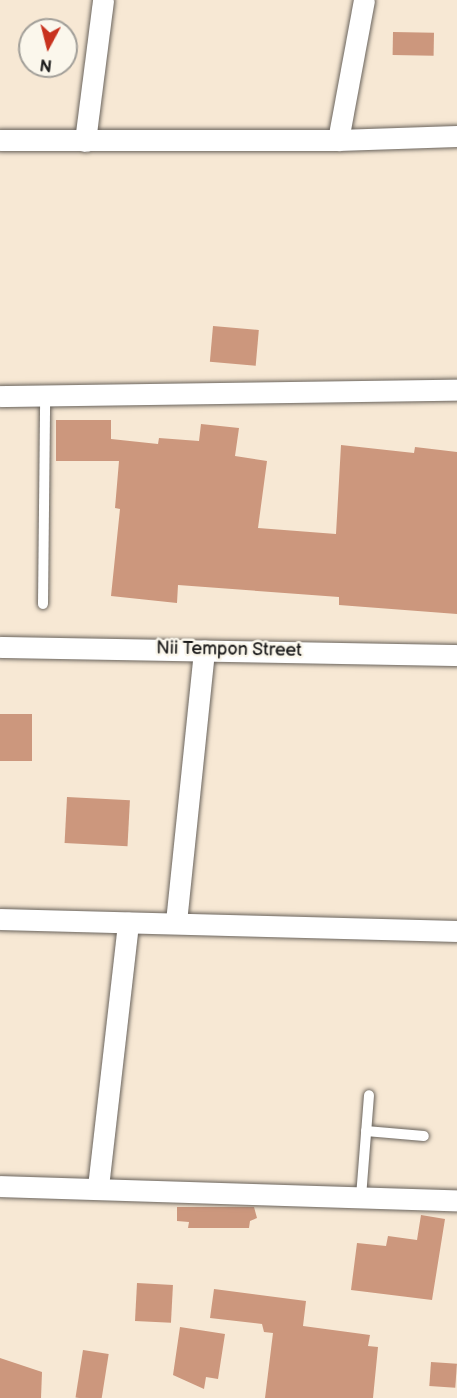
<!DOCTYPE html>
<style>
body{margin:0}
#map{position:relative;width:457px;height:1398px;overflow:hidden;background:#f7e8d4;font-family:"Balsamiq Sans",sans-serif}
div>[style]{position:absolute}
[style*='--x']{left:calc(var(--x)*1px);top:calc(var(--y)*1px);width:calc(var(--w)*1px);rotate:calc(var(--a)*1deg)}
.building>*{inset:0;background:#cc977d;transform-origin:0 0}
.roads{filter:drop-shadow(0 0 2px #69635c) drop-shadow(0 0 2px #69635c)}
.lane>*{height:10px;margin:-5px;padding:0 5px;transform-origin:5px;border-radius:5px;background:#fff}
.street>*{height:21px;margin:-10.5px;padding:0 10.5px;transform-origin:10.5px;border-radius:10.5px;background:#fff}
span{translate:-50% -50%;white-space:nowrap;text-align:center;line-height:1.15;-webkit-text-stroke:5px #fbf7ec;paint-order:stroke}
.street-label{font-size:18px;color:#1c1c1c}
.north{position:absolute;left:18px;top:18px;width:60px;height:60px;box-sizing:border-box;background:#fbf7ec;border:2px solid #a29f99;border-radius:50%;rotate:187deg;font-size:16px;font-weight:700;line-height:24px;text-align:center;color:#1c1c1c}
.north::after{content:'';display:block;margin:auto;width:21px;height:27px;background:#c8321e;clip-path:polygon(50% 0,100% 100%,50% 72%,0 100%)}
</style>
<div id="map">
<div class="building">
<i style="left:393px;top:32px;width:41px;height:23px;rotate:1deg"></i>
<i style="left:213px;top:326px;width:46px;height:36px;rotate:5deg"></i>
<i style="clip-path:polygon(56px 420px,111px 420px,111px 439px,158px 444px,159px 438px,199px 441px,201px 424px,239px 428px,235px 456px,267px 461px,258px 528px,336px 534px,341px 445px,414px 453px,415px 447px,457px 452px,457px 614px,339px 605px,339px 597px,178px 585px,177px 603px,111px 596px,120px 509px,115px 508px,119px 461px,56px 461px)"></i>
<i style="left:0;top:714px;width:32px;height:47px"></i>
<i style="left:67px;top:797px;width:63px;height:46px;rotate:3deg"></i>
<i style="clip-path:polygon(177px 1207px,254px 1207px,257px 1218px,250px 1221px,249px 1228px,188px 1228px,189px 1222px,177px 1221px)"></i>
<i style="clip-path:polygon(421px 1215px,445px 1219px,432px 1300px,351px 1290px,357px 1243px,386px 1246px,388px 1236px,417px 1240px)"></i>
<i style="left:137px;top:1283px;width:36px;height:38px;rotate:3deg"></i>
<i style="clip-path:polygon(214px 1289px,306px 1301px,303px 1326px,370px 1335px,368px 1346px,378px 1347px,373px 1398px,265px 1398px,273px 1333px,264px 1332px,262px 1324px,210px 1318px)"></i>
<i style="clip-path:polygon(180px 1327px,225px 1334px,218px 1379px,206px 1377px,204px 1389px,173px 1375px)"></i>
<i style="left:83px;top:1350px;width:26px;height:48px;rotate:9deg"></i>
<i style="clip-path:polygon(0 1358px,42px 1372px,41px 1398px,0 1398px)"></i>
<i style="left:431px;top:1362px;width:26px;height:24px;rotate:4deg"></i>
</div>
<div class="roads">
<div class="lane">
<i style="--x:43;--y:604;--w:208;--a:-89.4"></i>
<i style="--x:366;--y:1131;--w:58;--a:4.9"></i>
<i style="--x:361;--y:1197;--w:102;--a:-85.5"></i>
</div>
<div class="street">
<i style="--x:0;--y:140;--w:338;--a:0"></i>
<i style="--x:338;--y:140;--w:119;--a:-1.9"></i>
<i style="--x:338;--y:140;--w:142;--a:-79.5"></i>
<i style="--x:85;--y:141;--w:142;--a:-82.7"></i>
<i style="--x:0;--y:396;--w:457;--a:-0.8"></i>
<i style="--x:0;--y:647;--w:457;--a:1"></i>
<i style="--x:0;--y:919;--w:457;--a:1.5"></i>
<i style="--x:176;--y:922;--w:273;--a:-84.1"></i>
<i style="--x:0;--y:1186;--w:457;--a:1.8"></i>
<i style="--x:98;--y:1187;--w:266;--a:-83.5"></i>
</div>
</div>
<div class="street-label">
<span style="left:229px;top:650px;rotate:1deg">Nii Tempon Street</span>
</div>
<div class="north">N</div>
</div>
